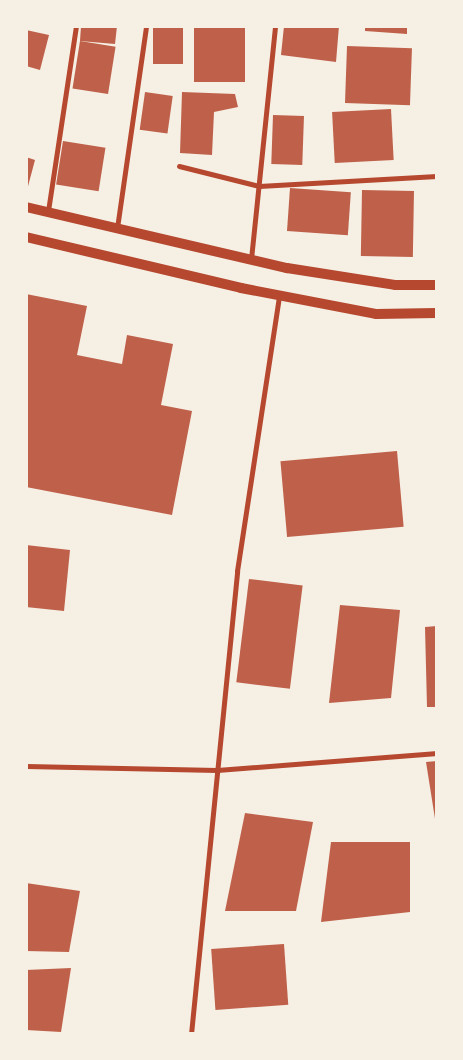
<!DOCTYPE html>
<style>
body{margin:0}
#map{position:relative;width:463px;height:1060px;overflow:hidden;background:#f6efe4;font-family:Helvetica,sans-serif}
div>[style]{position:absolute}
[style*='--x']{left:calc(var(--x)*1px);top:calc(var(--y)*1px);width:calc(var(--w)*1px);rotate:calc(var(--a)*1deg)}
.building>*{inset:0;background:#bf614a;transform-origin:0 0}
.minor>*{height:5px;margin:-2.5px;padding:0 2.5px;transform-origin:2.5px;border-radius:2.5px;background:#b5482f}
.secondary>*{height:10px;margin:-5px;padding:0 5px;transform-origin:5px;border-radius:5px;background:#b5482f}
span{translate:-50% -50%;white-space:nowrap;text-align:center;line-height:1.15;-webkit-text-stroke:4.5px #f6efe4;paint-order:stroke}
.frame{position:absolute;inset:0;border:28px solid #f6efe4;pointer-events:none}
</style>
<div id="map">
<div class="building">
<i style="clip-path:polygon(81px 26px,117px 26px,115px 44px,80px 41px)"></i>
<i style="left:153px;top:26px;width:30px;height:38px"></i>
<i style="left:194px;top:26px;width:51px;height:56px"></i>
<i style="clip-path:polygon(284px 26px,339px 26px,336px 62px,281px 55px)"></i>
<i style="clip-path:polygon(365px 26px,407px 26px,407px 34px,365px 31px)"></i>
<i style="clip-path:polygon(26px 30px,49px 35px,40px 70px,26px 66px)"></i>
<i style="left:80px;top:41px;width:36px;height:48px;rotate:9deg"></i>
<i style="left:347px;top:46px;width:65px;height:57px;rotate:2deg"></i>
<i style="left:145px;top:92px;width:28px;height:38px;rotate:8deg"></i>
<i style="clip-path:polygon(182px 92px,235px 94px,238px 107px,214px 112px,212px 155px,180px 153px)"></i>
<i style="left:391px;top:109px;width:51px;height:59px;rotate:87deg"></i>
<i style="left:273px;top:115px;width:31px;height:49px;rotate:2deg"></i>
<i style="left:63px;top:141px;width:43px;height:44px;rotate:9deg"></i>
<i style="clip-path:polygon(26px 157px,35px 160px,27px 190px,26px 190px)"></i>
<i style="left:290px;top:188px;width:61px;height:43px;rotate:4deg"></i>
<i style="left:362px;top:190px;width:52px;height:66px;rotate:1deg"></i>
<i style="clip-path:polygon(26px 294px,87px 306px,77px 355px,122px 364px,127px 335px,173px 344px,161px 405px,192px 411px,172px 515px,26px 487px)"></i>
<i style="left:397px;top:451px;width:76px;height:117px;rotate:85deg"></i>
<i style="clip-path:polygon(26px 545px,70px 550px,64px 611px,26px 607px)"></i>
<i style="left:249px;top:579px;width:54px;height:104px;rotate:7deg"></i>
<i style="clip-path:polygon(340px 605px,400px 610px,391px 698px,329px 703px)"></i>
<i style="clip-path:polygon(437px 626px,437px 707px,427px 707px,425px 627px)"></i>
<i style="clip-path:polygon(437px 761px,437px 825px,436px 825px,426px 762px)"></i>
<i style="clip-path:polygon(245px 813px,313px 822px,296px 911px,225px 911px)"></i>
<i style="clip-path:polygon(331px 842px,410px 842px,410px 912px,321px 922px)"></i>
<i style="clip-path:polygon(26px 883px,80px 891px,69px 952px,26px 951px)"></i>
<i style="left:284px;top:944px;width:61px;height:73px;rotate:86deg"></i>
<i style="clip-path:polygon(71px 968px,61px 1032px,26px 1030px,26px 970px)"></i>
</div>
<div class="minor">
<i style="--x:179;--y:166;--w:82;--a:14"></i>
<i style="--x:259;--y:186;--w:178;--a:-3.2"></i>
<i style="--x:48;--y:211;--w:187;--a:-81.4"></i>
<i style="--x:117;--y:228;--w:204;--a:-81.8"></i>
<i style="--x:251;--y:259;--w:234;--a:-84.1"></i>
<i style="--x:26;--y:766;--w:191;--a:1.2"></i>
<i style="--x:217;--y:770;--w:221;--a:-4.4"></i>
<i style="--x:191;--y:1034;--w:465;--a:-84.3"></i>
<i style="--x:237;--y:571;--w:279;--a:-81.3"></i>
</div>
<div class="secondary">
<i style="--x:26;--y:207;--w:268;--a:13.2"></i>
<i style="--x:287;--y:268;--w:109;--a:8.9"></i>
<i style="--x:395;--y:285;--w:42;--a:0"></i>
<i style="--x:26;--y:237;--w:221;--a:13.3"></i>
<i style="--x:241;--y:288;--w:137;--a:10.9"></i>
<i style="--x:376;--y:314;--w:61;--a:-0.9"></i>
</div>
<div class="frame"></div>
</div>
